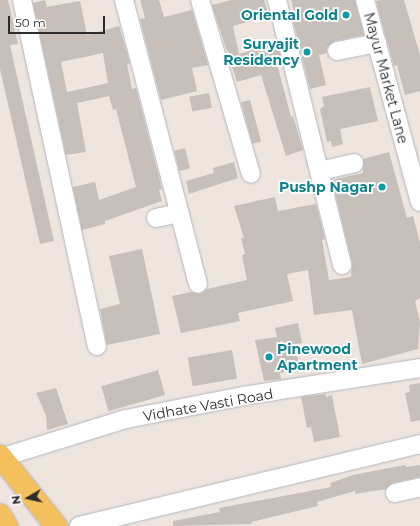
<!DOCTYPE html>
<style>
body{margin:0}
#map{position:relative;width:420px;height:526px;overflow:hidden;background:#eee5de;font-family:Montserrat,sans-serif}
div>[style]{position:absolute}
[style*='--x']{left:calc(var(--x)*1px);top:calc(var(--y)*1px);width:calc(var(--w)*1px);rotate:calc(var(--a)*1deg)}
.building>*{inset:0;background:#c6bfba;transform-origin:0 0}
.roads{filter:drop-shadow(0 0 1px #b2b6c0) drop-shadow(0 0 1px #b2b6c0)}
.minor>*{height:18px;margin:-9px;padding:0 9px;transform-origin:9px;border-radius:9px;background:#fff}
.major>*{height:22px;margin:-11px;padding:0 11px;transform-origin:11px;border-radius:11px;background:#f4c05d}
.dots>*{width:11px;height:11px;translate:-50% -50%;box-sizing:border-box;border:2px solid #fff;border-radius:50%}
span{translate:-50% -50%;white-space:nowrap;text-align:center;line-height:1.15;-webkit-text-stroke:3.5px #fff;paint-order:stroke}
.culture-label{font-size:14px;color:#0d838f;font-weight:700}
.right{translate:-100% -50%;text-align:right}
.left{translate:0 -50%;text-align:left}
.street-label{font-size:14px;color:#2c2c2c}
.north{position:absolute;left:8px;top:478px;width:40px;height:40px;-webkit-text-stroke:3px #fff;paint-order:stroke;rotate:261deg;font-size:11px;font-weight:700;line-height:16px;text-align:center;color:#2c2c2c}
.north::after{content:'';display:block;margin:auto;width:14px;height:18px;background:#2c2c2c;clip-path:polygon(50% 0,100% 100%,50% 72%,0 100%)}
.scale{position:absolute;left:8px;top:16px;width:97px;height:18px;box-sizing:border-box;border:2px solid #2c2c2c;border-top:0;padding-left:5px;font-size:12px;line-height:14px;white-space:nowrap;color:#2c2c2c;-webkit-text-stroke:3px #fff;paint-order:stroke}
</style>
<div id="map">
<div class="building">
<i style="clip-path:polygon(0 0,8px 0,18px 44px,10px 45px,54px 241px,40px 244px,0 69px)"></i>
<i style="clip-path:polygon(evenodd,45px 0,47px 7px,80px 1px,87px 35px,119px 26px,130px 63px,127px 64px,132px 89px,136px 88px,162px 189px,159px 190px,162px 201px,105px 221px,105px 224px,82px 230px,73px 187px,95px 182px,99px 200px,136px 187px,116px 109px,113px 110px,109px 96px,77px 103px,86px 152px,66px 155px,33px 3px,45px 0,103px 53px,108px 83px,67px 92px,61px 62px,103px 53px)"></i>
<i style="clip-path:polygon(140px 0,159px 0,164px 17px,192px 10px,208px 65px,192px 68px,197px 91px,161px 100px,140px 19px,145px 18px)"></i>
<i style="clip-path:polygon(231px 0,264px 0,269px 16px,233px 26px,239px 54px,277px 43px,281px 58px,276px 60px,291px 117px,293px 116px,303px 150px,286px 156px,261px 75px,237px 82px,212px 5px)"></i>
<i style="clip-path:polygon(291px 0,355px 0,364px 35px,335px 41px,327px 47px,327px 53px,319px 55px,326px 85px,310px 89px,291px 12px,294px 11px)"></i>
<i style="clip-path:polygon(381px 0,404px 0,420px 55px,420px 91px,405px 95px,397px 65px,394px 66px,376px 1px)"></i>
<i style="clip-path:polygon(370px 87px,378px 121px,340px 129px,343px 144px,332px 147px,331px 141px,327px 142px,320px 109px,324px 106px,322px 97px)"></i>
<i style="left:209px;top:93px;width:15px;height:20px;rotate:79deg"></i>
<i style="left:250px;top:100px;width:43px;height:9px;rotate:75deg"></i>
<i style="left:185px;top:148px;width:21px;height:11px;rotate:76deg"></i>
<i style="clip-path:polygon(389px 152px,407px 218px,413px 216px,420px 243px,420px 298px,415px 301px,420px 322px,418px 349px,362px 364px,352px 310px,314px 315px,308px 270px,287px 274px,293px 301px,238px 313px,240px 321px,181px 333px,172px 296px,191px 292px,200px 294px,207px 289px,247px 280px,242px 255px,245px 254px,241px 238px,244px 238px,234px 206px,275px 197px,278px 211px,316px 204px,325px 239px,322px 240px,329px 280px,351px 277px,352px 262px,332px 180px,363px 173px,363px 159px)"></i>
<i style="clip-path:polygon(234px 162px,238px 178px,189px 194px,186px 181px,214px 173px,213px 168px)"></i>
<i style="clip-path:polygon(142px 249px,160px 334px,107px 345px,100px 309px,120px 304px,109px 256px)"></i>
<i style="clip-path:polygon(298px 323px,302px 343px,295px 344px,300px 369px,280px 373px,281px 379px,264px 381px,255px 340px,277px 337px,275px 328px)"></i>
<i style="left:232px;top:350px;width:29px;height:45px;rotate:80deg"></i>
<i style="left:158px;top:370px;width:26px;height:59px;rotate:74deg"></i>
<i style="clip-path:polygon(420px 383px,420px 420px,411px 422px,405px 393px,410px 392px,409px 385px)"></i>
<i style="clip-path:polygon(56px 388px,68px 424px,47px 430px,46px 415px,36px 393px)"></i>
<i style="clip-path:polygon(326px 394px,326px 397px,332px 395px,340px 437px,314px 442px,311px 427px,307px 428px,301px 397px)"></i>
<i style="clip-path:polygon(405px 465px,406px 467px,420px 465px,420px 477px,393px 483px,386px 489px,355px 494px,355px 491px,317px 502px,318px 506px,251px 522px,252px 524px,173px 526px,173px 521px,220px 512px,219px 508px,331px 487px,330px 483px,353px 475px)"></i>
</div>
<div class="roads">
<div class="minor">
<i style="--x:22;--y:0;--w:354;--a:77.8"></i>
<i style="--x:124;--y:0;--w:293;--a:75.4"></i>
<i style="--x:200;--y:0;--w:181;--a:73.7"></i>
<i style="--x:277;--y:0;--w:273;--a:76.2"></i>
<i style="--x:365;--y:0;--w:209;--a:74.8"></i>
<i style="--x:337;--y:51;--w:41;--a:-11.3"></i>
<i style="--x:320;--y:171;--w:35;--a:-13"></i>
<i style="--x:156;--y:218;--w:24;--a:-12"></i>
<i style="--x:0;--y:458;--w:132;--a:-17.2"></i>
<i style="--x:126;--y:419;--w:119;--a:-11.1"></i>
<i style="--x:243;--y:396;--w:179;--a:-9"></i>
<i style="--x:395;--y:493;--w:26;--a:-13"></i>
<i style="--x:79;--y:526;--w:351;--a:-13.5"></i>
</div>
<div class="major">
<i style="--x:0;--y:456;--w:90;--a:51.3"></i>
<i style="--x:0;--y:515;--w:13;--a:58"></i>
</div>
</div>
<div class="dots">
<i style="left:346px;top:15px;background:#0f9aa8"></i>
<i style="left:307px;top:52px;background:#0f9aa8"></i>
<i style="left:382px;top:187px;background:#0f9aa8"></i>
<i style="left:269px;top:357px;background:#0f9aa8"></i>
</div>
<div class="culture-label">
<span class="right" style="left:338px;top:15px">Oriental Gold</span>
<span class="right" style="left:299px;top:52px">Suryajit<br>Residency</span>
<span class="right" style="left:374px;top:187px">Pushp Nagar</span>
<span class="left" style="left:277px;top:357px">Pinewood<br>Apartment</span>
</div>
<div class="street-label">
<span style="left:386px;top:78px;rotate:75deg">Mayur Market Lane</span>
<span style="left:208px;top:405px;rotate:-10deg">Vidhate Vasti Road</span>
</div>
<div class="north">N</div>
<div class="scale">50 m</div>
</div>
